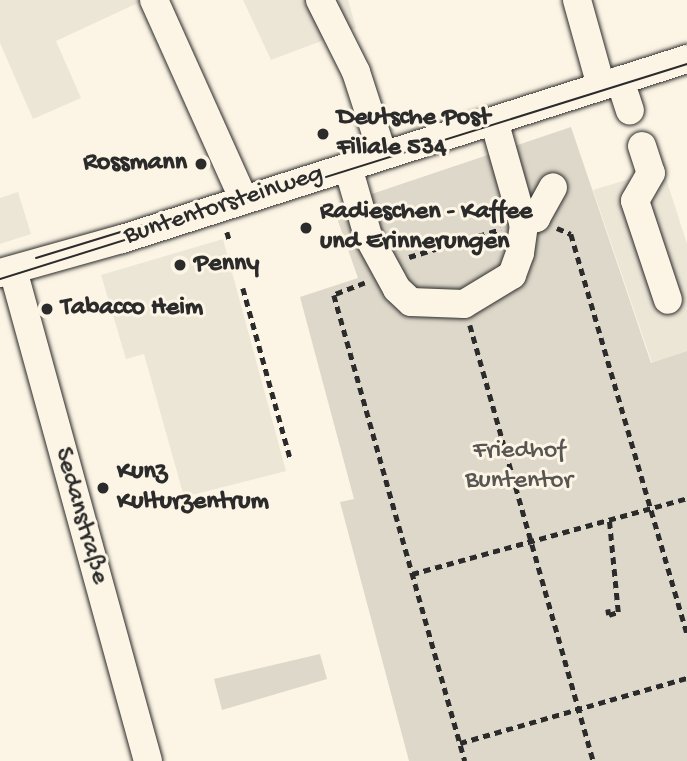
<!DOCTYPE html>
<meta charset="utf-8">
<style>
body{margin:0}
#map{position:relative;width:687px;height:761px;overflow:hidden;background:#fcf5e5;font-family:"Gochi Hand",sans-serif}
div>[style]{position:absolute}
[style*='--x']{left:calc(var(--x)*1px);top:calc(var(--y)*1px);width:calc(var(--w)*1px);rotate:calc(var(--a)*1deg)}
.built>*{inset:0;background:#ece6d7}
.green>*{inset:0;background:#ded8ca}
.path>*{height:4.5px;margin-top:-2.25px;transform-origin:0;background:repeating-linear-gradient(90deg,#2b2b2b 0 7px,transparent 0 12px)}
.roads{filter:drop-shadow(0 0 2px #2b2b2b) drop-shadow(0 0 2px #2b2b2b)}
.minor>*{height:28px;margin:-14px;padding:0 14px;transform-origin:14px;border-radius:14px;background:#fcf5e5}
.tram>*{height:2px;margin:-1px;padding:0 1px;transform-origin:1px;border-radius:1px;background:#2b2b2b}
.dots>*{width:19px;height:19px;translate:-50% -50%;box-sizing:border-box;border:4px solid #fcf5e5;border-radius:50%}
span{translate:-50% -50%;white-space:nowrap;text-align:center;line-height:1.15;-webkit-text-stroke:6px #fcf5e5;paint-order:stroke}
.poi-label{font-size:26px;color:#2b2b2b;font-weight:700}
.left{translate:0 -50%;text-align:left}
.right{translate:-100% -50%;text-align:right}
.street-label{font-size:26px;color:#2b2b2b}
.park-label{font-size:26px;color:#585653}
</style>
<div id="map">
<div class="built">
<i style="clip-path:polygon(0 0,139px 0,140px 2px,56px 41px,81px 98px,33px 119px,0 43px)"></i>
<i style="clip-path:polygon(243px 0,348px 0,356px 28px,271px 60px)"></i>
<i style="clip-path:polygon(663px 169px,687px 244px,687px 351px,652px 363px,593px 190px)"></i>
<i style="clip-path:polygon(18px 192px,31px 234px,0 244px,0 198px)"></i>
<i style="clip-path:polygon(223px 239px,286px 471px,184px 497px,144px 354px,126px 359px,101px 275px)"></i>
</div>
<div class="green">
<i style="clip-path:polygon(571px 127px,651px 363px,687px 351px,687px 761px,409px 761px,340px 502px,354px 499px,300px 297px,358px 278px,333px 207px)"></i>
<i style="clip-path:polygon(320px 654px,327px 679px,222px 710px,214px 679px)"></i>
</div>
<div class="path">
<i style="--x:557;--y:228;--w:15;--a:23"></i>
<i style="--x:571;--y:234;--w:415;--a:73.8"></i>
<i style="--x:227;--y:232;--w:10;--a:73"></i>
<i style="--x:409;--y:257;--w:96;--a:-16.9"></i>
<i style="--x:365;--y:283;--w:33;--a:159"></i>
<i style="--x:334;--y:295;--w:484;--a:74.3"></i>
<i style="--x:243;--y:288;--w:176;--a:74.5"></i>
<i style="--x:470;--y:325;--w:453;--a:74.2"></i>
<i style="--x:412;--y:574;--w:285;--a:-15.4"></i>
<i style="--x:608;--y:609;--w:6;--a:81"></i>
<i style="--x:609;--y:615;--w:9;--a:-18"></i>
<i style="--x:618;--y:612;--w:93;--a:-95.5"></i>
<i style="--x:460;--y:743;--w:236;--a:-16"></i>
</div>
<div class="roads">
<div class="minor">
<i style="--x:154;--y:0;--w:219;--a:65.8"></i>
<i style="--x:320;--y:0;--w:80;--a:63.4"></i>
<i style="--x:356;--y:72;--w:87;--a:72"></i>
<i style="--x:577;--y:0;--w:89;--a:74.4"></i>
<i style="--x:620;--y:80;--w:32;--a:72"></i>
<i style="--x:642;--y:146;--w:28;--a:72"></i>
<i style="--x:651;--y:173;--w:32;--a:120"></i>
<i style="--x:635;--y:201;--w:104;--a:71.6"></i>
<i style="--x:348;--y:167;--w:72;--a:73.8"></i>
<i style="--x:368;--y:236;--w:60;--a:61.3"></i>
<i style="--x:397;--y:289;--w:19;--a:43"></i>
<i style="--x:411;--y:302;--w:53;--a:2.2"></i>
<i style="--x:464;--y:304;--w:56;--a:-31.1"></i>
<i style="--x:512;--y:275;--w:23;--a:-70"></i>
<i style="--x:520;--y:253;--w:27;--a:-82"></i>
<i style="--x:524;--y:226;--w:109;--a:-105.9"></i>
<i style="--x:523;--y:222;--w:14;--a:-17"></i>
<i style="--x:536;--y:218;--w:35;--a:-61"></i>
<i style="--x:13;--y:270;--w:509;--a:74.63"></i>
<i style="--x:0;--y:273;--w:127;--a:-15.6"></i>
<i style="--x:122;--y:239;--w:593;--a:-17.67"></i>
</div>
</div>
<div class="tram">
<i style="--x:36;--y:258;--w:234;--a:-17.1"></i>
<i style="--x:0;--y:279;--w:720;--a:-17.38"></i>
</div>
<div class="dots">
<i style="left:323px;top:134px;background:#2b2b2b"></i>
<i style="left:201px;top:164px;background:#2b2b2b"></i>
<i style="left:306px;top:228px;background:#2b2b2b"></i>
<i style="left:180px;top:265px;background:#2b2b2b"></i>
<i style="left:47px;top:309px;background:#2b2b2b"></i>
<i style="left:103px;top:488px;background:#2b2b2b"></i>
</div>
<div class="poi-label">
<span class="left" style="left:337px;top:134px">Deutsche Post<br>Filiale 534</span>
<span class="right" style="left:187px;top:164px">Rossmann</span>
<span class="left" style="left:320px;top:228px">Radieschen - Kaffee<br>und Erinnerungen</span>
<span class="left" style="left:194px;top:265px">Penny</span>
<span class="left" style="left:61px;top:309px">Tabacco Heim</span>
<span class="left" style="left:117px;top:488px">Kunz<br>Kulturzentrum</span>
</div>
<div class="street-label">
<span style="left:224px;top:206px;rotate:-18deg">Buntentorsteinweg</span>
<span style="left:80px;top:516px;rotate:74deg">Sedanstraße</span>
</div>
<div class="park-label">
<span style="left:519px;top:467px">Friedhof<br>Buntentor</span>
</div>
</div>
